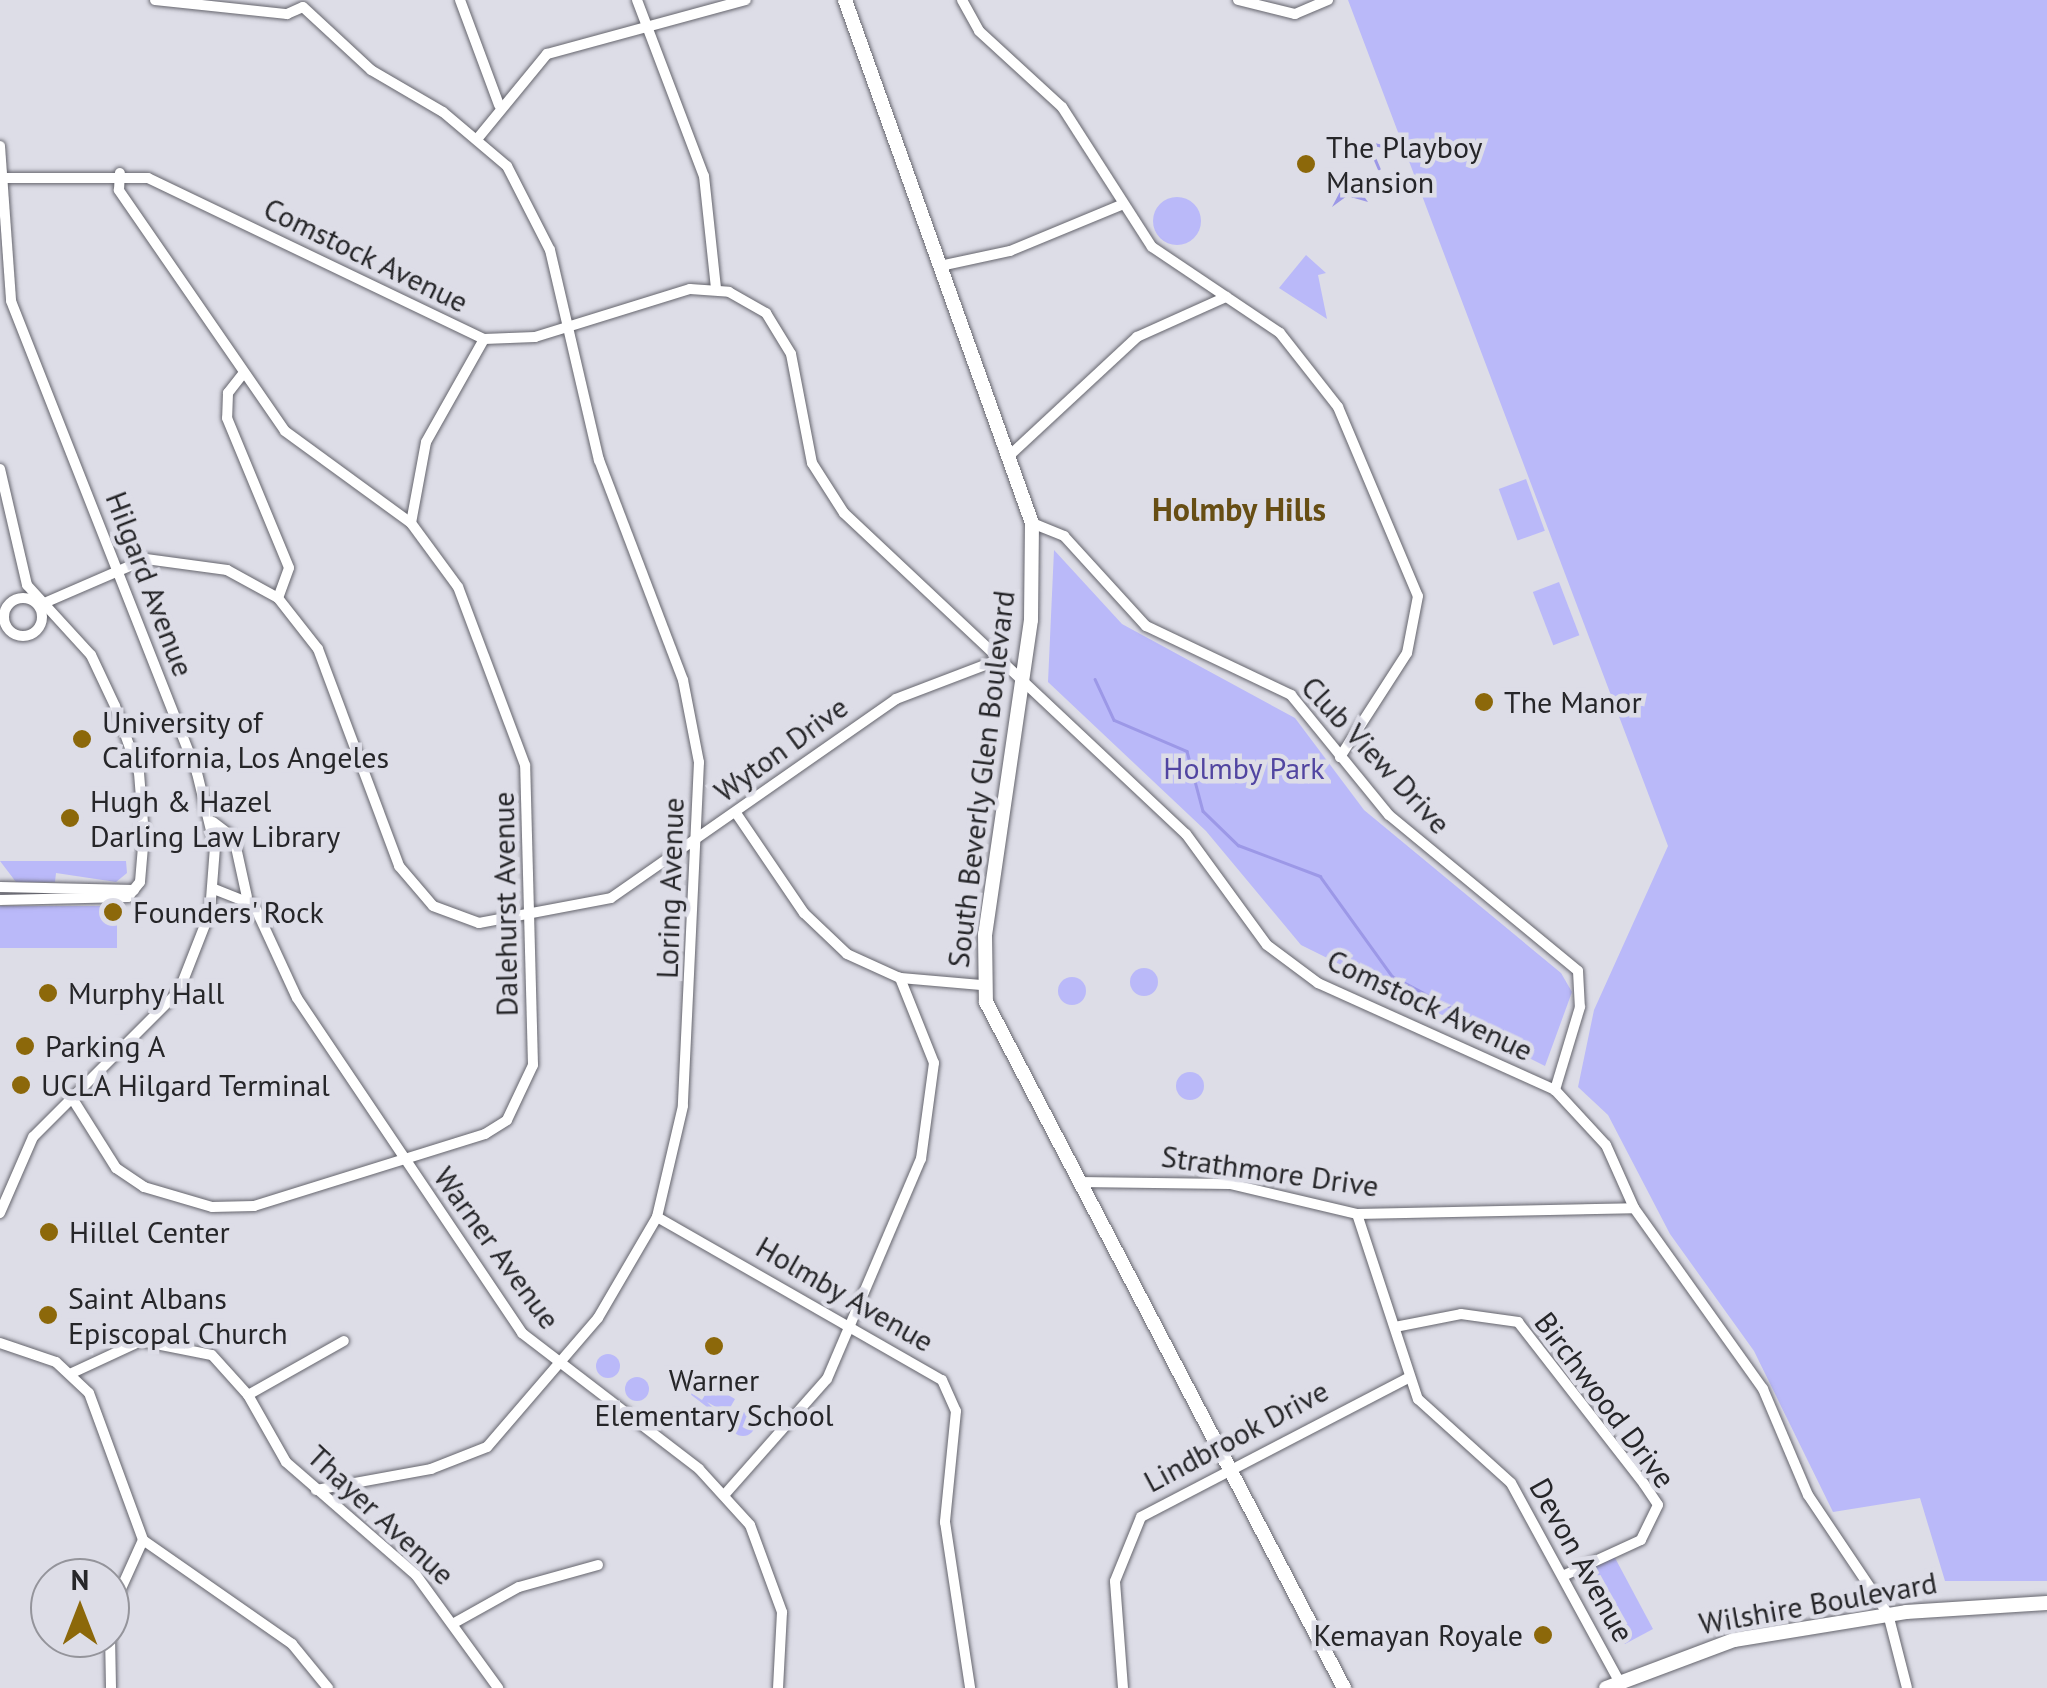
<!DOCTYPE html>
<style>
body{margin:0}
#map{position:relative;width:2047px;height:1688px;overflow:hidden;background:#dddde7;font-family:"PT Sans",sans-serif}
div>[style]{position:absolute}
[style*='--x']{left:calc(var(--x)*1px);top:calc(var(--y)*1px);width:calc(var(--w)*1px);rotate:calc(var(--a)*1deg)}
.green>*{inset:0;background:#bab9f9;transform-origin:0 0}
.round{border-radius:50%}
.water>*{inset:0;background:#9c98e7}
.stream>*{height:2.5px;margin:-1.25px;padding:0 1.25px;transform-origin:1.25px;border-radius:1.25px;background:#9c98e7}
.roads{filter:drop-shadow(0 0 2px #65656d) drop-shadow(0 0 2px #65656d)}
.minor>*{height:10px;margin:-5px;padding:0 5px;transform-origin:5px;border-radius:5px;background:#fff}
.minor>.ring{margin:-5px;padding:0;box-sizing:content-box;background:none;border:10px solid #fff;border-radius:50%}
.major>*{height:14px;margin:-7px;padding:0 7px;transform-origin:7px;border-radius:7px;background:#fff}
.dots>*{width:28px;height:28px;translate:-50% -50%;box-sizing:border-box;border:5px solid #dddde7;border-radius:50%}
span{translate:-50% -50%;white-space:nowrap;text-align:center;line-height:1.15;-webkit-text-stroke:9px #dddde7;paint-order:stroke}
.poi-label{font-size:30px;color:#262629}
.left{translate:0 -50%;text-align:left}
.right{translate:-100% -50%;text-align:right}
.street-label{font-size:30px;color:#262629}
.park-label{font-size:30px;color:#5145a1}
.neighbourhood-label{font-size:32px;color:#674e14;font-weight:700}
.north{position:absolute;left:30px;top:1558px;width:100px;height:100px;box-sizing:border-box;background:#dddde7;border:2px solid #94949b;border-radius:50%;rotate:0deg;font-size:28px;font-weight:700;line-height:40px;text-align:center;color:#262629}
.north::after{content:'';display:block;margin:auto;width:35px;height:45px;background:#8c680a;clip-path:polygon(50% 0,100% 100%,50% 72%,0 100%)}
</style>
<div id="map">
<div class="green">
<i style="clip-path:polygon(1348px 0,2047px 0,2047px 1581px,1945px 1581px,1920px 1498px,1833px 1512px,1754px 1351px,1670px 1234px,1608px 1115px,1578px 1087px,1594px 1010px,1668px 846px)"></i>
<i class="round" style="left:1153px;top:197px;width:48px;height:48px"></i>
<i style="clip-path:polygon(1306px 255px,1326px 273px,1318px 275px,1327px 319px,1279px 288px)"></i>
<i style="left:1526px;top:479px;width:55px;height:29px;rotate:70deg"></i>
<i style="clip-path:polygon(1054px 550px,1122px 624px,1295px 718px,1364px 810px,1561px 973px,1572px 992px,1545px 1066px,1301px 945px,1206px 831px,1048px 682px)"></i>
<i style="left:1559px;top:582px;width:57px;height:28px;rotate:69deg"></i>
<i style="clip-path:polygon(0 861px,126px 861px,127px 873px,116px 882px,56px 873px,55px 882px,16px 882px)"></i>
<i style="left:0;top:906px;width:117px;height:42px"></i>
<i class="round" style="left:1130px;top:968px;width:28px;height:28px"></i>
<i class="round" style="left:1058px;top:977px;width:28px;height:28px"></i>
<i class="round" style="left:1176px;top:1072px;width:28px;height:28px"></i>
<i class="round" style="left:596px;top:1354px;width:24px;height:24px"></i>
<i class="round" style="left:625px;top:1377px;width:24px;height:24px"></i>
<i style="clip-path:polygon(673px 1381px,702px 1400px,711px 1385px,735px 1399px,727px 1413px,707px 1402px,728px 1423px)"></i>
<i class="round" style="left:731px;top:1412px;width:24px;height:24px"></i>
<i style="clip-path:polygon(1614px 1556px,1653px 1629px,1625px 1644px,1579px 1574px)"></i>
</div>
<div class="water">
<i style="clip-path:polygon(1346px 180px,1353px 181px,1368px 202px,1347px 196px,1332px 207px)"></i>
</div>
<div class="stream">
<i style="--x:1374;--y:144;--w:26;--a:13"></i>
<i style="--x:1370;--y:147;--w:23;--a:67"></i>
<i style="--x:1356;--y:181;--w:13;--a:-18"></i>
<i style="--x:1383;--y:183;--w:10;--a:29"></i>
<i style="--x:1095;--y:679;--w:45;--a:65.1"></i>
<i style="--x:1114;--y:720;--w:79;--a:23"></i>
<i style="--x:1187;--y:751;--w:62;--a:75.1"></i>
<i style="--x:1203;--y:811;--w:49;--a:44.2"></i>
<i style="--x:1238;--y:845;--w:88;--a:20.7"></i>
<i style="--x:1320;--y:876;--w:123;--a:54.2"></i>
<i style="--x:1392;--y:976;--w:126;--a:28"></i>
</div>
<div class="roads">
<div class="minor">
<i style="--x:155;--y:0;--w:133;--a:6.1"></i>
<i style="--x:287;--y:14;--w:17;--a:-24"></i>
<i style="--x:303;--y:7;--w:93;--a:42.8"></i>
<i style="--x:371;--y:70;--w:83;--a:30.3"></i>
<i style="--x:443;--y:112;--w:84;--a:40.2"></i>
<i style="--x:507;--y:166;--w:94;--a:62.9"></i>
<i style="--x:550;--y:250;--w:216;--a:76.9"></i>
<i style="--x:599;--y:460;--w:235;--a:69.1"></i>
<i style="--x:683;--y:680;--w:84;--a:79"></i>
<i style="--x:699;--y:762;--w:344;--a:92.7"></i>
<i style="--x:683;--y:1106;--w:114;--a:103.2"></i>
<i style="--x:657;--y:1217;--w:117;--a:120.3"></i>
<i style="--x:598;--y:1318;--w:170;--a:130.7"></i>
<i style="--x:487;--y:1447;--w:60;--a:158.6"></i>
<i style="--x:431;--y:1469;--w:117;--a:169.7"></i>
<i style="--x:460;--y:0;--w:112;--a:69.6"></i>
<i style="--x:637;--y:0;--w:188;--a:69.2"></i>
<i style="--x:704;--y:176;--w:114;--a:83.9"></i>
<i style="--x:962;--y:0;--w:35;--a:61"></i>
<i style="--x:979;--y:31;--w:113;--a:42.5"></i>
<i style="--x:1062;--y:107;--w:166;--a:57.3"></i>
<i style="--x:1152;--y:247;--w:154;--a:33.9"></i>
<i style="--x:1280;--y:333;--w:94;--a:51.9"></i>
<i style="--x:1338;--y:407;--w:205;--a:67.1"></i>
<i style="--x:1418;--y:596;--w:58;--a:100.9"></i>
<i style="--x:1407;--y:653;--w:124;--a:122.8"></i>
<i style="--x:1238;--y:0;--w:59;--a:13.8"></i>
<i style="--x:1295;--y:14;--w:36;--a:-23"></i>
<i style="--x:478;--y:138;--w:109;--a:-50.6"></i>
<i style="--x:547;--y:54;--w:206;--a:-15.2"></i>
<i style="--x:0;--y:146;--w:155;--a:85.9"></i>
<i style="--x:11;--y:301;--w:507;--a:68.49"></i>
<i style="--x:197;--y:773;--w:76;--a:76.3"></i>
<i style="--x:215;--y:847;--w:65;--a:94.4"></i>
<i style="--x:210;--y:912;--w:85;--a:111.4"></i>
<i style="--x:179;--y:991;--w:206;--a:135"></i>
<i style="--x:33;--y:1137;--w:83;--a:113.5"></i>
<i style="--x:6;--y:178;--w:142;--a:0"></i>
<i style="--x:148;--y:178;--w:373;--a:25.6"></i>
<i style="--x:484;--y:339;--w:51;--a:-2.2"></i>
<i style="--x:535;--y:337;--w:162;--a:-17.2"></i>
<i style="--x:690;--y:289;--w:39;--a:4"></i>
<i style="--x:729;--y:292;--w:43;--a:29.6"></i>
<i style="--x:766;--y:313;--w:48;--a:58.6"></i>
<i style="--x:791;--y:354;--w:111;--a:79.1"></i>
<i style="--x:812;--y:463;--w:59;--a:57.4"></i>
<i style="--x:844;--y:513;--w:469;--a:43.2"></i>
<i style="--x:1186;--y:834;--w:137;--a:53.9"></i>
<i style="--x:1267;--y:945;--w:64;--a:36.7"></i>
<i style="--x:1318;--y:983;--w:260;--a:24.3"></i>
<i style="--x:1555;--y:1090;--w:75;--a:47.2"></i>
<i style="--x:1606;--y:1145;--w:69;--a:66"></i>
<i style="--x:1634;--y:1208;--w:222;--a:54.5"></i>
<i style="--x:1763;--y:1389;--w:115;--a:67"></i>
<i style="--x:1808;--y:1495;--w:143;--a:56.1"></i>
<i style="--x:1888;--y:1614;--w:76;--a:75.6"></i>
<i style="--x:940;--y:266;--w:72;--a:-12.1"></i>
<i style="--x:1010;--y:251;--w:120;--a:-22.5"></i>
<i style="--x:242;--y:375;--w:23;--a:128"></i>
<i style="--x:228;--y:393;--w:25;--a:92"></i>
<i style="--x:227;--y:418;--w:162;--a:67.5"></i>
<i style="--x:289;--y:568;--w:32;--a:110"></i>
<i style="--x:1009;--y:456;--w:175;--a:-42.9"></i>
<i style="--x:1137;--y:337;--w:98;--a:-24.2"></i>
<i style="--x:0;--y:469;--w:119;--a:76.9"></i>
<i style="--x:27;--y:585;--w:95;--a:47.6"></i>
<i style="--x:91;--y:655;--w:56;--a:64.8"></i>
<i style="--x:115;--y:706;--w:71;--a:70.3"></i>
<i style="--x:139;--y:773;--w:62;--a:85.4"></i>
<i style="--x:144;--y:835;--w:47;--a:94.9"></i>
<i style="--x:140;--y:882;--w:19;--a:129"></i>
<i style="--x:128;--y:897;--w:128;--a:178.7"></i>
<i style="--x:411;--y:523;--w:82;--a:-79.5"></i>
<i style="--x:426;--y:442;--w:118;--a:-60.6"></i>
<i style="--x:1032;--y:523;--w:35;--a:22"></i>
<i style="--x:1064;--y:536;--w:122;--a:47.7"></i>
<i style="--x:1146;--y:626;--w:161;--a:25.4"></i>
<i style="--x:1291;--y:695;--w:155;--a:50.8"></i>
<i style="--x:1389;--y:815;--w:245;--a:39.5"></i>
<i style="--x:1578;--y:971;--w:36;--a:87"></i>
<i style="--x:1580;--y:1007;--w:87;--a:106.8"></i>
<i class="ring" style="left:4px;top:598px;width:28px;height:28px"></i>
<i style="--x:42;--y:604;--w:113;--a:-23.4"></i>
<i style="--x:146;--y:559;--w:82;--a:7.7"></i>
<i style="--x:227;--y:570;--w:58;--a:28.8"></i>
<i style="--x:278;--y:598;--w:65;--a:51.9"></i>
<i style="--x:318;--y:649;--w:232;--a:69.5"></i>
<i style="--x:399;--y:866;--w:52;--a:49.6"></i>
<i style="--x:433;--y:906;--w:49;--a:20.3"></i>
<i style="--x:479;--y:923;--w:134;--a:-10.7"></i>
<i style="--x:611;--y:898;--w:348;--a:-34.9"></i>
<i style="--x:896;--y:699;--w:112;--a:-20.9"></i>
<i style="--x:736;--y:813;--w:121;--a:55.8"></i>
<i style="--x:804;--y:913;--w:59;--a:43.6"></i>
<i style="--x:847;--y:954;--w:58;--a:24.4"></i>
<i style="--x:900;--y:978;--w:82;--a:4.9"></i>
<i style="--x:213;--y:822;--w:26;--a:37"></i>
<i style="--x:234;--y:838;--w:60;--a:77.6"></i>
<i style="--x:0;--y:887;--w:134;--a:1.3"></i>
<i style="--x:214;--y:889;--w:43;--a:21.8"></i>
<i style="--x:254;--y:905;--w:102;--a:65.2"></i>
<i style="--x:297;--y:998;--w:404;--a:56.1"></i>
<i style="--x:522;--y:1333;--w:223;--a:37.5"></i>
<i style="--x:699;--y:1469;--w:76;--a:47.7"></i>
<i style="--x:750;--y:1525;--w:93;--a:69.8"></i>
<i style="--x:782;--y:1612;--w:76;--a:93"></i>
<i style="--x:72;--y:1098;--w:83;--a:57.8"></i>
<i style="--x:116;--y:1168;--w:34;--a:34"></i>
<i style="--x:144;--y:1187;--w:71;--a:16.4"></i>
<i style="--x:212;--y:1207;--w:42;--a:-1.4"></i>
<i style="--x:254;--y:1206;--w:242;--a:-17.3"></i>
<i style="--x:485;--y:1134;--w:26;--a:-32"></i>
<i style="--x:507;--y:1120;--w:61;--a:-64.7"></i>
<i style="--x:533;--y:1065;--w:300;--a:-91.5"></i>
<i style="--x:525;--y:765;--w:190;--a:-110.6"></i>
<i style="--x:458;--y:587;--w:79;--a:-126.3"></i>
<i style="--x:411;--y:523;--w:156;--a:-143.9"></i>
<i style="--x:285;--y:431;--w:293;--a:-124.6"></i>
<i style="--x:119;--y:190;--w:17;--a:-87"></i>
<i style="--x:1079;--y:1182;--w:151;--a:0.8"></i>
<i style="--x:1230;--y:1184;--w:130;--a:13.3"></i>
<i style="--x:1357;--y:1214;--w:277;--a:-1.2"></i>
<i style="--x:1357;--y:1214;--w:195;--a:71.8"></i>
<i style="--x:1418;--y:1399;--w:125;--a:42.1"></i>
<i style="--x:1511;--y:1483;--w:226;--a:61.4"></i>
<i style="--x:657;--y:1217;--w:328;--a:29.8"></i>
<i style="--x:942;--y:1380;--w:34;--a:66"></i>
<i style="--x:956;--y:1411;--w:112;--a:95.7"></i>
<i style="--x:945;--y:1522;--w:168;--a:81.4"></i>
<i style="--x:1395;--y:1327;--w:67;--a:-11.1"></i>
<i style="--x:1461;--y:1314;--w:58;--a:8"></i>
<i style="--x:1518;--y:1322;--w:205;--a:52.1"></i>
<i style="--x:1644;--y:1484;--w:25;--a:56"></i>
<i style="--x:1658;--y:1505;--w:39;--a:116"></i>
<i style="--x:1641;--y:1540;--w:84;--a:155.3"></i>
<i style="--x:0;--y:1343;--w:59;--a:18.7"></i>
<i style="--x:56;--y:1362;--w:45;--a:43.2"></i>
<i style="--x:89;--y:1393;--w:157;--a:69.8"></i>
<i style="--x:143;--y:1540;--w:182;--a:34.9"></i>
<i style="--x:292;--y:1644;--w:57;--a:50.7"></i>
<i style="--x:72;--y:1373;--w:76;--a:-24.9"></i>
<i style="--x:141;--y:1341;--w:72;--a:11.2"></i>
<i style="--x:212;--y:1355;--w:54;--a:48"></i>
<i style="--x:248;--y:1395;--w:77;--a:60.4"></i>
<i style="--x:286;--y:1462;--w:172;--a:41"></i>
<i style="--x:416;--y:1575;--w:140;--a:54"></i>
<i style="--x:248;--y:1395;--w:110;--a:-29.4"></i>
<i style="--x:726;--y:1493;--w:152;--a:-48.5"></i>
<i style="--x:827;--y:1379;--w:239;--a:-66.9"></i>
<i style="--x:921;--y:1159;--w:97;--a:-82.3"></i>
<i style="--x:934;--y:1063;--w:92;--a:-111.8"></i>
<i style="--x:110;--y:1613;--w:80;--a:-65.7"></i>
<i style="--x:456;--y:1622;--w:72;--a:-29.1"></i>
<i style="--x:519;--y:1587;--w:82;--a:-15.6"></i>
<i style="--x:110;--y:1635;--w:53;--a:88.9"></i>
<i style="--x:1123;--y:1688;--w:107;--a:-94.3"></i>
<i style="--x:1115;--y:1581;--w:69;--a:-67.9"></i>
<i style="--x:1141;--y:1517;--w:301;--a:-27.5"></i>
</div>
<div class="major">
<i style="--x:845;--y:0;--w:555;--a:70.33"></i>
<i style="--x:1032;--y:523;--w:97;--a:90.6"></i>
<i style="--x:1031;--y:620;--w:317;--a:98.3"></i>
<i style="--x:985;--y:934;--w:68;--a:89.2"></i>
<i style="--x:986;--y:1002;--w:774;--a:62.44"></i>
<i style="--x:1606;--y:1688;--w:137;--a:-20.6"></i>
<i style="--x:1734;--y:1640;--w:174;--a:-9.2"></i>
<i style="--x:1906;--y:1612;--w:141;--a:-3.7"></i>
</div>
</div>
<div class="dots">
<i style="left:1306px;top:164px;background:#8c680a"></i>
<i style="left:1484px;top:702px;background:#8c680a"></i>
<i style="left:82px;top:739px;background:#8c680a"></i>
<i style="left:70px;top:818px;background:#8c680a"></i>
<i style="left:113px;top:912px;background:#8c680a"></i>
<i style="left:48px;top:993px;background:#8c680a"></i>
<i style="left:25px;top:1046px;background:#8c680a"></i>
<i style="left:21px;top:1085px;background:#8c680a"></i>
<i style="left:49px;top:1232px;background:#8c680a"></i>
<i style="left:48px;top:1315px;background:#8c680a"></i>
<i style="left:714px;top:1346px;background:#8c680a"></i>
<i style="left:1543px;top:1635px;background:#8c680a"></i>
</div>
<div class="poi-label">
<span class="left" style="left:1326px;top:164px">The Playboy<br>Mansion</span>
<span class="left" style="left:1504px;top:702px">The Manor</span>
<span class="left" style="left:102px;top:739px">University of<br>California, Los Angeles</span>
<span class="left" style="left:90px;top:818px">Hugh &amp; Hazel<br>Darling Law Library</span>
<span class="left" style="left:133px;top:912px">Founders' Rock</span>
<span class="left" style="left:68px;top:993px">Murphy Hall</span>
<span class="left" style="left:45px;top:1046px">Parking A</span>
<span class="left" style="left:41px;top:1085px">UCLA Hilgard Terminal</span>
<span class="left" style="left:69px;top:1232px">Hillel Center</span>
<span class="left" style="left:68px;top:1315px">Saint Albans<br>Episcopal Church</span>
<span style="left:714px;top:1397px">Warner<br>Elementary School</span>
<span class="right" style="left:1523px;top:1635px">Kemayan Royale</span>
</div>
<div class="street-label">
<span style="left:366px;top:255px;rotate:26deg">Comstock Avenue</span>
<span style="left:150px;top:584px;rotate:69deg">Hilgard Avenue</span>
<span style="left:781px;top:749px;rotate:-36deg">Wyton Drive</span>
<span style="left:1376px;top:755px;rotate:47deg">Club View Drive</span>
<span style="left:981px;top:779px;rotate:-83deg">South Beverly Glen Boulevard</span>
<span style="left:670px;top:888px;rotate:-88deg">Loring Avenue</span>
<span style="left:505px;top:904px;rotate:-91deg">Dalehurst Avenue</span>
<span style="left:1430px;top:1005px;rotate:25deg">Comstock Avenue</span>
<span style="left:1270px;top:1171px;rotate:8deg">Strathmore Drive</span>
<span style="left:497px;top:1248px;rotate:54deg">Warner Avenue</span>
<span style="left:845px;top:1294px;rotate:30deg">Holmby Avenue</span>
<span style="left:1605px;top:1400px;rotate:53deg">Birchwood Drive</span>
<span style="left:1236px;top:1436px;rotate:-28deg">Lindbrook Drive</span>
<span style="left:381px;top:1515px;rotate:43deg">Thayer Avenue</span>
<span style="left:1582px;top:1560px;rotate:61deg">Devon Avenue</span>
<span style="left:1818px;top:1603px;rotate:-10deg">Wilshire Boulevard</span>
</div>
<div class="park-label">
<span style="left:1244px;top:768px">Holmby Park</span>
</div>
<div class="neighbourhood-label">
<span style="left:1239px;top:509px">Holmby Hills</span>
</div>
<div class="north">N</div>
</div>
